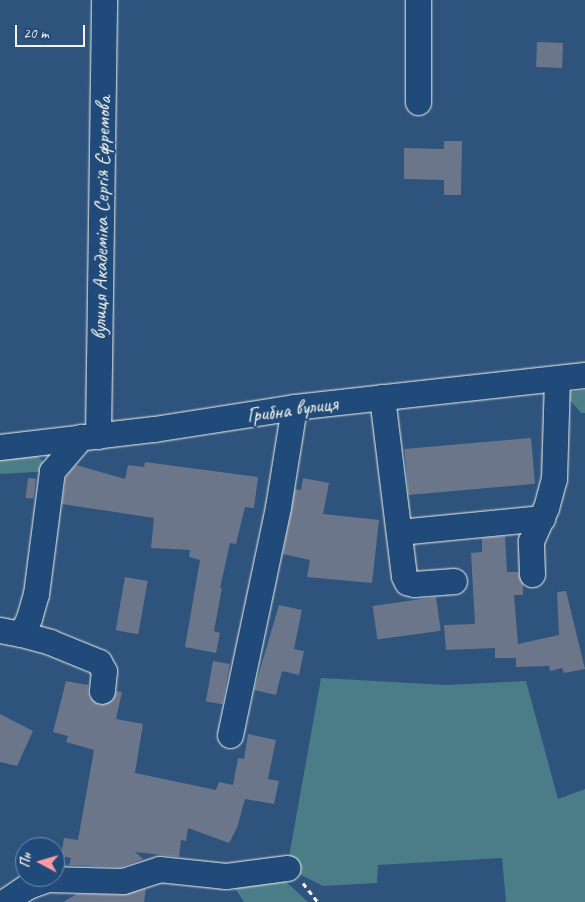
<!DOCTYPE html>
<meta charset="utf-8">
<style>
body{margin:0}
#map{position:relative;width:585px;height:902px;overflow:hidden;background:#2e537d;font-family:Caveat,sans-serif}
div>[style]{position:absolute}
[style*='--x']{left:calc(var(--x)*1px);top:calc(var(--y)*1px);width:calc(var(--w)*1px);rotate:calc(var(--a)*1deg)}
.green>*{inset:0;background:#4b7d89}
.building>*{inset:0;background:#6c768b;transform-origin:0 0}
.path>*{height:3px;margin-top:-1.5px;transform-origin:0;background:repeating-linear-gradient(90deg,#f4f1e8 0 5px,transparent 0 9px)}
.roads{filter:drop-shadow(0 0 1px #f4f1e8) drop-shadow(0 0 1px #f4f1e8)}
.minor>*{height:25px;margin:-12.5px;padding:0 12.5px;transform-origin:12.5px;border-radius:12.5px;background:#1f4a7a}
span{translate:-50% -50%;white-space:nowrap;text-align:center;line-height:1.15;-webkit-text-stroke:4px #1f4a7a;paint-order:stroke}
.street-label{font-size:21px;color:#f4f1e8}
.north{position:absolute;left:15px;top:837px;width:50px;height:50px;box-sizing:border-box;background:#1f4a7a;border:1px solid #748da6;border-radius:50%;rotate:276deg;font-size:14px;font-weight:700;line-height:20px;text-align:center;color:#f4f1e8}
.north::after{content:'';display:block;margin:auto;width:18px;height:22px;background:#ff9aa2;clip-path:polygon(50% 0,100% 100%,50% 72%,0 100%)}
.scale{position:absolute;left:15px;top:25px;width:70px;height:22px;box-sizing:border-box;border:2px solid #f4f1e8;border-top:0;padding-left:6px;font-size:15px;line-height:18px;white-space:nowrap;color:#f4f1e8;-webkit-text-stroke:4px #1f4a7a;paint-order:stroke}
</style>
<div id="map">
<div class="green">
<i style="clip-path:polygon(585px 390px,585px 413px,581px 413px,564px 393px)"></i>
<i style="clip-path:polygon(36px 454px,52px 471px,0 474px,0 458px)"></i>
<i style="clip-path:polygon(321px 678px,447px 685px,526px 681px,558px 799px,585px 789px,585px 902px,506px 902px,502px 858px,378px 865px,377px 883px,323px 886px,287px 868px)"></i>
<i style="clip-path:polygon(281px 877px,308px 902px,244px 902px,235px 888px)"></i>
</div>
<div class="building">
<i style="left:563px;top:43px;width:25px;height:26px;rotate:92deg"></i>
<i style="clip-path:polygon(444px 141px,462px 141px,461px 195px,444px 195px,444px 180px,404px 179px,404px 148px,444px 149px)"></i>
<i style="left:531px;top:438px;width:46px;height:127px;rotate:85deg"></i>
<i style="clip-path:polygon(145px 462px,258px 477px,254px 508px,245px 507px,236px 544px,230px 543px,220px 588px,222px 588px,214px 631px,220px 633px,216px 653px,185px 647px,200px 560px,189px 557px,190px 550px,151px 548px,154px 518px,62px 504px,66px 477px,76px 465px,125px 479px,128px 465px,144px 467px)"></i>
<i style="left:28px;top:478px;width:8px;height:20px;rotate:7deg"></i>
<i style="clip-path:polygon(303px 478px,329px 483px,323px 514px,379px 520px,372px 583px,307px 577px,310px 560px,283px 554px,295px 489px,301px 490px)"></i>
<i style="clip-path:polygon(505px 536px,507px 572px,518px 572px,523px 584px,523px 595px,514px 595px,518px 644px,559px 635px,557px 592px,566px 591px,585px 669px,564px 673px,562px 668px,550px 671px,549px 666px,516px 667px,516px 658px,495px 658px,495px 648px,446px 650px,444px 625px,475px 624px,471px 553px,482px 552px,482px 538px)"></i>
<i style="left:125px;top:577px;width:23px;height:54px;rotate:10deg"></i>
<i style="left:436px;top:597px;width:34px;height:64px;rotate:82deg"></i>
<i style="clip-path:polygon(279px 605px,302px 610px,294px 649px,304px 651px,299px 675px,282px 671px,276px 695px,254px 690px)"></i>
<i style="left:213px;top:661px;width:17px;height:41px;rotate:10deg"></i>
<i style="clip-path:polygon(66px 681px,88px 685px,89px 697px,100px 705px,113px 700px,116px 691px,122px 692px,116px 719px,143px 724px,135px 773px,216px 790px,219px 782px,233px 785px,238px 758px,244px 759px,248px 734px,276px 740px,268px 779px,279px 781px,274px 804px,245px 799px,237px 828px,229px 843px,188px 828px,186px 841px,181px 840px,179px 857px,135px 852px,143px 859px,121px 867px,69px 865px,71px 858px,61px 856px,64px 838px,78px 840px,94px 750px,66px 742px,68px 736px,53px 732px)"></i>
<i style="clip-path:polygon(0 714px,33px 731px,17px 766px,0 762px)"></i>
<i style="clip-path:polygon(146px 889px,144px 902px,63px 902px,77px 894px,123px 895px)"></i>
</div>
<div class="path">
<i style="--x:303;--y:883;--w:24;--a:52"></i>
</div>
<div class="roads">
<div class="minor">
<i style="--x:418;--y:0;--w:102;--a:90"></i>
<i style="--x:382;--y:397;--w:180;--a:83"></i>
<i style="--x:404;--y:576;--w:7;--a:63"></i>
<i style="--x:407;--y:582;--w:7;--a:16"></i>
<i style="--x:414;--y:584;--w:40;--a:-4.3"></i>
<i style="--x:98;--y:436;--w:436;--a:-89.2"></i>
<i style="--x:0;--y:447;--w:155;--a:-6.7"></i>
<i style="--x:154;--y:429;--w:142;--a:-8.9"></i>
<i style="--x:294;--y:407;--w:293;--a:-6.3"></i>
<i style="--x:399;--y:532;--w:144;--a:-5.6"></i>
<i style="--x:532;--y:574;--w:33;--a:-92"></i>
<i style="--x:531;--y:541;--w:36;--a:-66"></i>
<i style="--x:546;--y:508;--w:30;--a:-75"></i>
<i style="--x:554;--y:479;--w:100;--a:-88.3"></i>
<i style="--x:0;--y:630;--w:21;--a:11"></i>
<i style="--x:21;--y:634;--w:18;--a:-63"></i>
<i style="--x:29;--y:618;--w:25;--a:-74"></i>
<i style="--x:36;--y:594;--w:124;--a:-82.6"></i>
<i style="--x:52;--y:471;--w:45;--a:-49.5"></i>
<i style="--x:21;--y:634;--w:30;--a:15"></i>
<i style="--x:50;--y:642;--w:53;--a:22.2"></i>
<i style="--x:99;--y:662;--w:10;--a:61"></i>
<i style="--x:104;--y:671;--w:20;--a:96"></i>
<i style="--x:230;--y:735;--w:233;--a:-78.1"></i>
<i style="--x:278;--y:507;--w:101;--a:-80.9"></i>
<i style="--x:4;--y:902;--w:29;--a:-34"></i>
<i style="--x:28;--y:886;--w:20;--a:-20"></i>
<i style="--x:47;--y:879;--w:76;--a:1.5"></i>
<i style="--x:123;--y:881;--w:38;--a:-18"></i>
<i style="--x:159;--y:869;--w:67;--a:6"></i>
<i style="--x:226;--y:876;--w:62;--a:-7.5"></i>
</div>
</div>
<div class="street-label">
<span style="left:101px;top:218px;rotate:-89deg">вулиця Академіка Сергія Єфремова</span>
<span style="left:292px;top:409px;rotate:-8deg">Грибна вулиця</span>
</div>
<div class="north">Пн</div>
<div class="scale">20 m</div>
</div>
